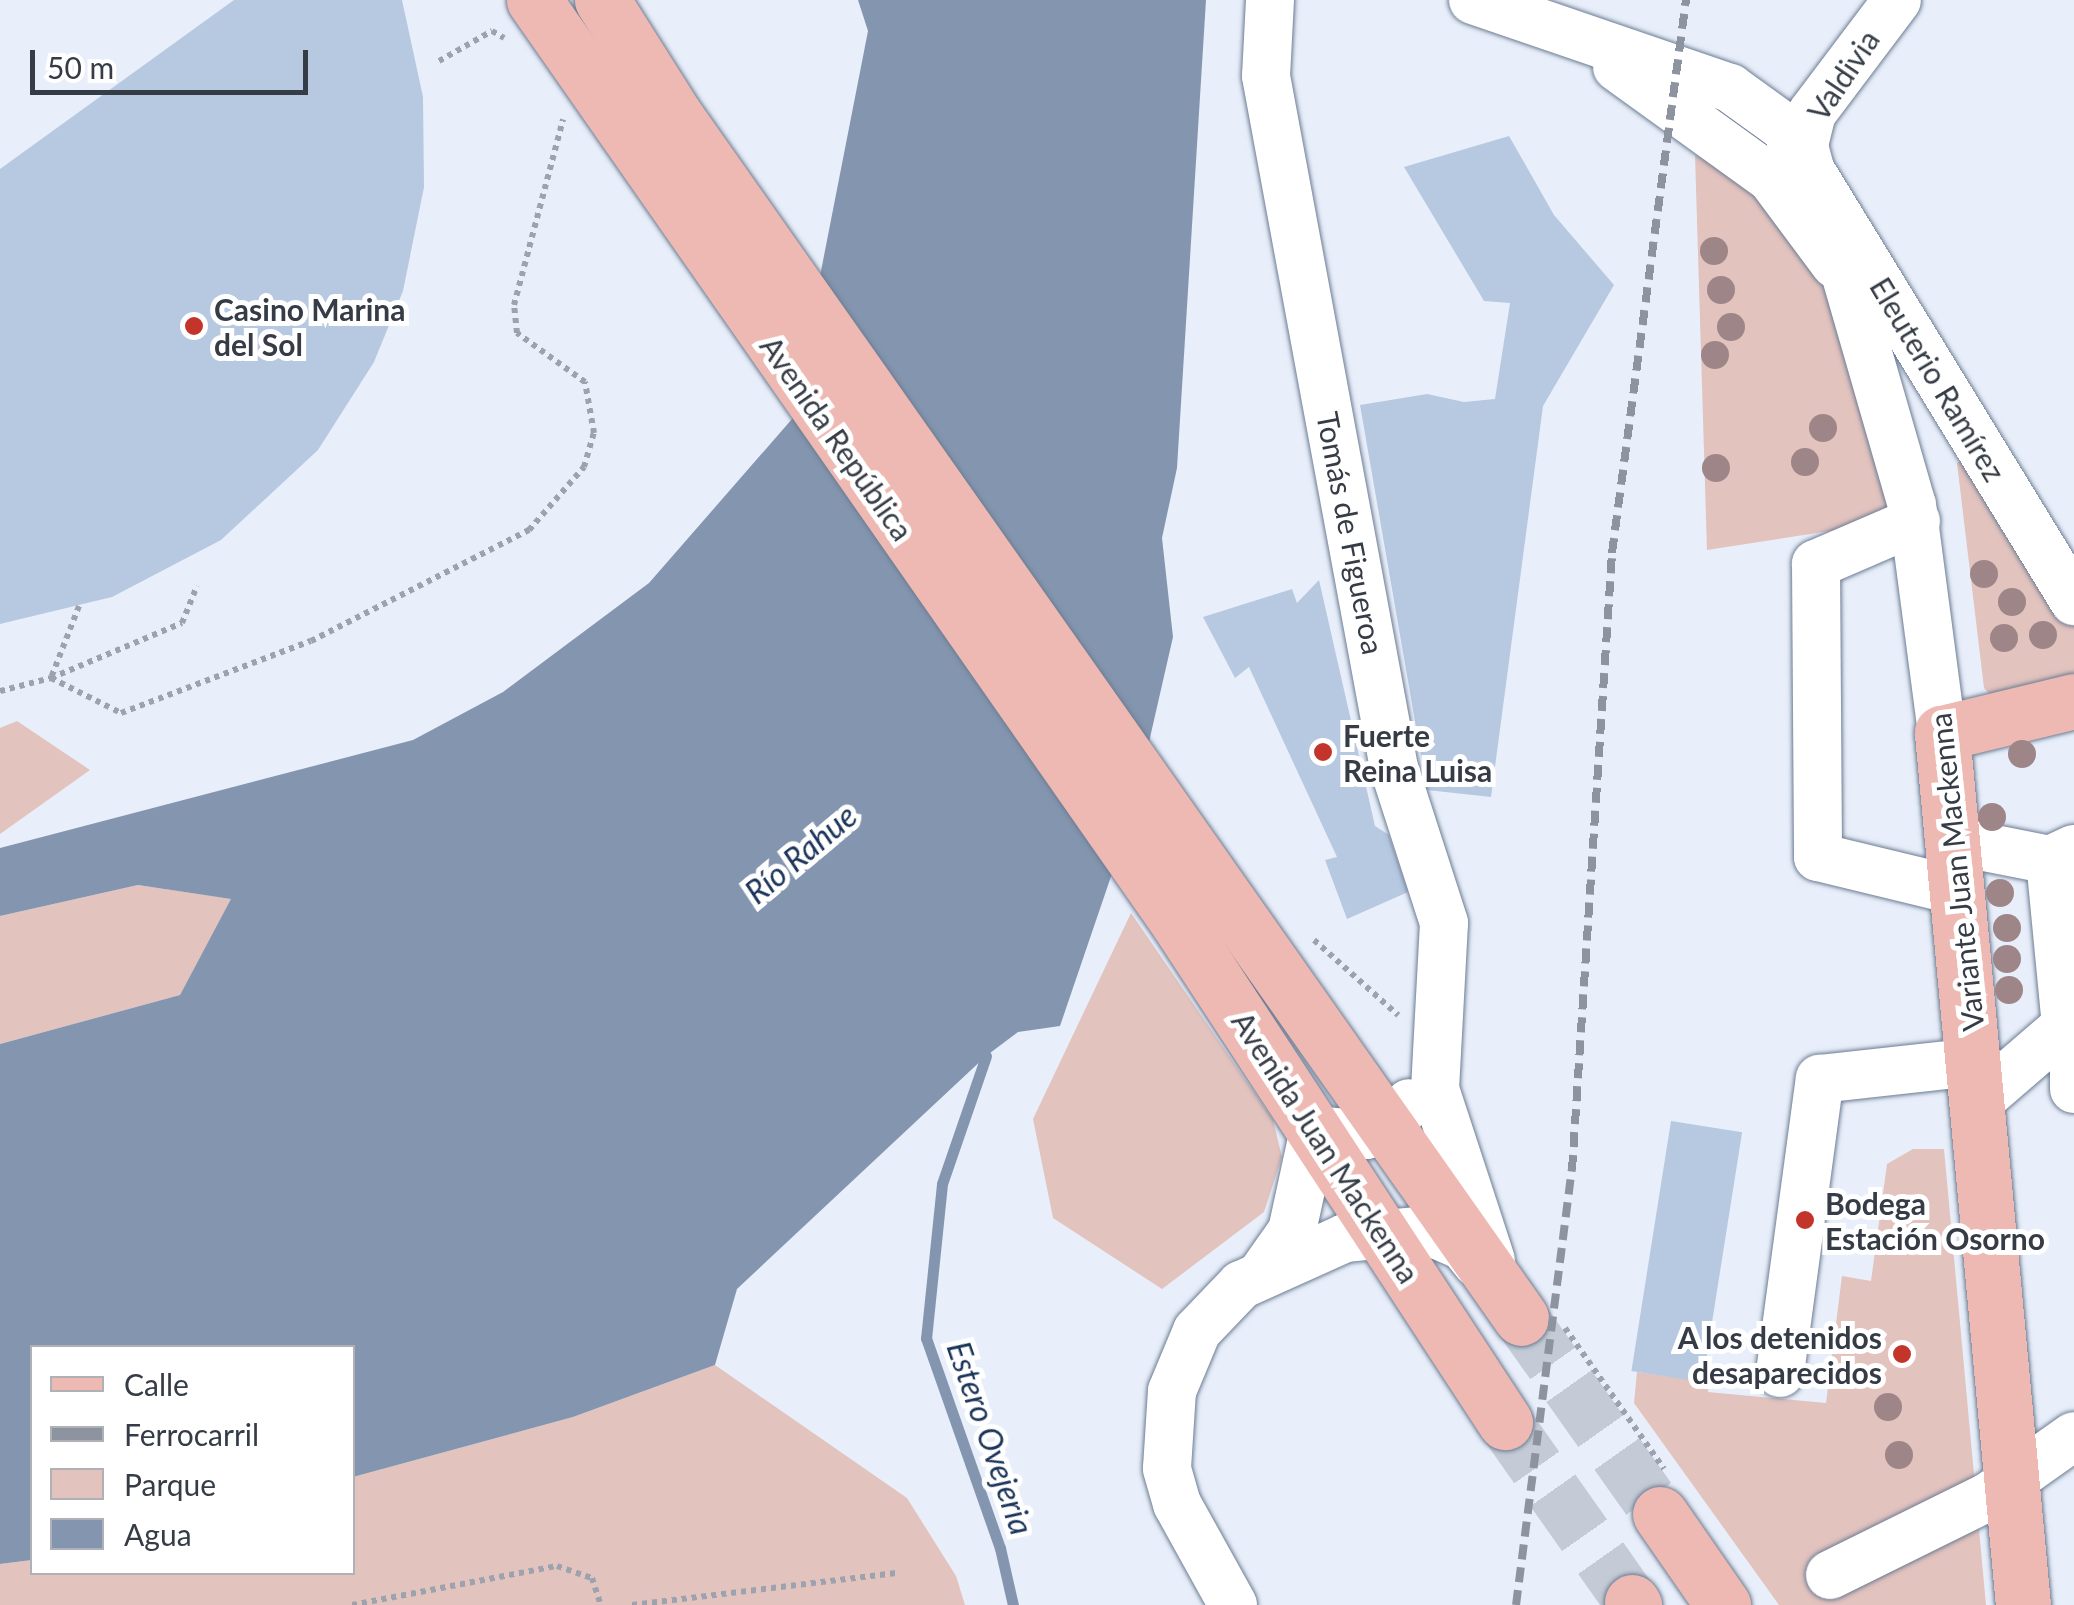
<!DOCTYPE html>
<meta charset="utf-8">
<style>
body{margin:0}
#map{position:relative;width:2074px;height:1605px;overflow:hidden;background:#e8effa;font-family:Lato,sans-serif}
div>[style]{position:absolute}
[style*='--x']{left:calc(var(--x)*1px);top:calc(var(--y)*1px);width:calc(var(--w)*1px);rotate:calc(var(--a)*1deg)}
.green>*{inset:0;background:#e2c3be}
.water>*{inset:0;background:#8496af}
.stream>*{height:11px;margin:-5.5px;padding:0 5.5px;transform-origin:5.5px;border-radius:5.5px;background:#8496af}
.building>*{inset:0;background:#b7c8e1;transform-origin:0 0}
.major-tunnel>*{height:55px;margin-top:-27.5px;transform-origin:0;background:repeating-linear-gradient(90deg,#c4cbd6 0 55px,transparent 0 83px)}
.path>*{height:6px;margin-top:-3px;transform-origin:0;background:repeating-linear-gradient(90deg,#9ca3ae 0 5px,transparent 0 10px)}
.roads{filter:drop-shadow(0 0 2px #6c7c93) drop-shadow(0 0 2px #6c7c93)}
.minor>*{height:48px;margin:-24px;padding:0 24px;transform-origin:24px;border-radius:24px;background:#fff}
.major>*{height:55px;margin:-27.5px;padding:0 27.5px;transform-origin:27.5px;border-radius:27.5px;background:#edb9b2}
.rail>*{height:8px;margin-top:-4px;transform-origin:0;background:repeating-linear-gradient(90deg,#8d949f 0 15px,transparent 0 23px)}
.trees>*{width:28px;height:28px;margin:-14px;border-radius:50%;background:#9e8587}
.dots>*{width:28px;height:28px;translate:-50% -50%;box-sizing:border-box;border:5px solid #fff;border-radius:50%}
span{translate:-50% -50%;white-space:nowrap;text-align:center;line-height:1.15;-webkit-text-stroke:10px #fff;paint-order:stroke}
.street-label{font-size:30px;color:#353c46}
.poi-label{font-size:30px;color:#353c46;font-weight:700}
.left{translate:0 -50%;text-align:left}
.right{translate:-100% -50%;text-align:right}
.water-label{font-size:32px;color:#1b3459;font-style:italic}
.legend{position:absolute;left:30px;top:1345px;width:325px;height:230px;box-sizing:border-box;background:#fff;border:2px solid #aeb1b5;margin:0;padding:12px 18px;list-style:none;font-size:30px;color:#353c46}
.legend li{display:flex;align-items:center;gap:20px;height:50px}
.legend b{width:50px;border:2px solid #aeb1b5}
.scale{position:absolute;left:30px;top:50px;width:278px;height:45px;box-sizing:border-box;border:5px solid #353c46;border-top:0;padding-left:12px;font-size:30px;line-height:35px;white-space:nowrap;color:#353c46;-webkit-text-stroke:8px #fff;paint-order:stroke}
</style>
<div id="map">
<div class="green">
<i style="clip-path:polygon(1695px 155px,1743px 178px,1831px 293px,1900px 520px,1707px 550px)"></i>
<i style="clip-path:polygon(1975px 455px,2074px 621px,2074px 693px,2006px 712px,1984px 688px,1957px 463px)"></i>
<i style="clip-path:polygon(17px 721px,90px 770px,0 834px,0 728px)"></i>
<i style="clip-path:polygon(138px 885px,232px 899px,180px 995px,0 1044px,0 916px)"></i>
<i style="clip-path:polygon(1131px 913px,1273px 1120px,1282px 1157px,1264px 1212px,1162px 1289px,1053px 1218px,1033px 1119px)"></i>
<i style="clip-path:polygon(1913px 1149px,1944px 1149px,1986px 1605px,1779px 1605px,1634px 1403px,1637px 1372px,1709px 1382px,1708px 1392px,1826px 1403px,1842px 1276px,1871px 1281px,1887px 1164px)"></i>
<i style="clip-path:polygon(715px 1365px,907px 1498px,956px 1576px,965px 1605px,0 1605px,0 1564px,32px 1560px,32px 1572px,352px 1572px,353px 1477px,573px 1417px)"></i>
</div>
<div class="water">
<i style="clip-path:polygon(858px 0,1206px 0,1177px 468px,1162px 538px,1173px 637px,1133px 812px,1060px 1026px,1018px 1032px,986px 1056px,737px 1289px,715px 1365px,573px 1417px,353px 1477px,352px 1348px,32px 1348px,32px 1560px,0 1564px,0 1044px,180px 995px,231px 899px,138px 885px,0 916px,0 848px,413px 740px,503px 692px,649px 583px,792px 419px,868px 31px)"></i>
</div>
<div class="stream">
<i style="--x:986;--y:1056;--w:135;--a:109"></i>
<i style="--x:942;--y:1184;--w:155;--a:95.9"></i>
<i style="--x:926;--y:1338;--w:223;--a:70.6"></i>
<i style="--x:1000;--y:1548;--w:58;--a:77.2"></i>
</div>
<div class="building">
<i style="clip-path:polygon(234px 0,402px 0,423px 97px,424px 187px,403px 291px,374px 362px,318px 450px,221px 540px,112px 597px,0 624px,0 169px)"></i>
<i style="clip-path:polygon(1509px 136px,1554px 215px,1614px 285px,1543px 406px,1491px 797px,1427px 790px,1360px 405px,1427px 394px,1464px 402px,1495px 399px,1510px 303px,1484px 301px,1404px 167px)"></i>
<i style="clip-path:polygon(1319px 580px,1375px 826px,1389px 835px,1408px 892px,1347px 919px,1325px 860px,1337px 857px,1249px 667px,1235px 678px,1203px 617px,1292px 589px,1297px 603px)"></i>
<i style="left:1671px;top:1121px;width:72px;height:253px;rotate:9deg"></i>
</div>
<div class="major-tunnel">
<i style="--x:1521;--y:1318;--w:240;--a:54.7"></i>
<i style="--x:1505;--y:1422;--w:220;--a:54.8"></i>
</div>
<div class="path">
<i style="--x:439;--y:61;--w:61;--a:-29.5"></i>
<i style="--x:492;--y:31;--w:14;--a:30"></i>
<i style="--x:79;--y:606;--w:77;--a:111.3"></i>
<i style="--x:51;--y:678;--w:142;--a:-22.8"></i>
<i style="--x:182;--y:623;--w:40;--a:-68"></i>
<i style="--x:0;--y:691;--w:53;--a:-14.3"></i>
<i style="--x:51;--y:678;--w:78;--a:26.6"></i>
<i style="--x:121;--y:713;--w:203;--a:-20.8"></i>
<i style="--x:311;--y:641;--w:245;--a:-27"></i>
<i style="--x:529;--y:530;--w:84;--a:-48.9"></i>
<i style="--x:584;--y:467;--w:35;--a:-74"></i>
<i style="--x:594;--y:433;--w:52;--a:-100"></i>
<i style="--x:585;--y:382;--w:84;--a:-144.2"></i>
<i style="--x:517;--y:333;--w:28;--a:-96"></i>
<i style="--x:514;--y:305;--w:192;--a:-75.2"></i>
<i style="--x:1314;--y:940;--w:113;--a:41.8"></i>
<i style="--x:1565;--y:1328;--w:172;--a:54.9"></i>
<i style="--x:352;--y:1605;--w:209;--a:-10.8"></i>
<i style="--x:557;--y:1566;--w:37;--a:19"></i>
<i style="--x:592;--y:1578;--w:28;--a:72"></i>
<i style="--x:632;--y:1605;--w:266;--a:-6.9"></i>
</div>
<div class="roads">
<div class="minor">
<i style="--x:1270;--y:0;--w:76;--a:93"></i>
<i style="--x:1266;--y:76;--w:704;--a:79.52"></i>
<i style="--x:1394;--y:768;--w:163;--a:72.1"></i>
<i style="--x:1444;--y:923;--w:166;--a:93.1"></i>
<i style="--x:1435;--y:1089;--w:180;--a:71.9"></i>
<i style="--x:1473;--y:0;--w:272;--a:18.9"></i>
<i style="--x:1730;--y:88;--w:67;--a:35.8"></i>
<i style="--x:1784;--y:127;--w:556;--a:58.54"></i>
<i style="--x:1617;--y:67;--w:190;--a:35.8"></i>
<i style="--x:1771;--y:178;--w:107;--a:53.3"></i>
<i style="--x:1811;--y:172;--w:28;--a:-105"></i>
<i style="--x:1804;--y:145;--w:33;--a:-76"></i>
<i style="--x:1812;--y:113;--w:141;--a:-53"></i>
<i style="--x:1838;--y:249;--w:266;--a:73.9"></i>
<i style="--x:1912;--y:505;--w:230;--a:82.5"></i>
<i style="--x:1916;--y:521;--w:109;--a:156.7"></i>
<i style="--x:1816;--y:564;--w:293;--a:89.6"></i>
<i style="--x:1818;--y:857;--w:145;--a:13.6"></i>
<i style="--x:1954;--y:841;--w:98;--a:11.2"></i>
<i style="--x:2050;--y:860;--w:26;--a:-25"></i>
<i style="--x:2050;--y:860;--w:166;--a:84.5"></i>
<i style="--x:2074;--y:1055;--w:34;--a:90"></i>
<i style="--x:1980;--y:1100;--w:124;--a:-40.8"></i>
<i style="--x:1263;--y:1272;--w:50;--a:-54.7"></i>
<i style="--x:1292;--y:1231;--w:103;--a:-77.7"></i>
<i style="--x:1314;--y:1130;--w:52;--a:5.5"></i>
<i style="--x:1366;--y:1135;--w:21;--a:-19"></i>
<i style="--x:1386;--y:1128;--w:34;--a:-47"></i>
<i style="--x:1780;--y:1373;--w:297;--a:-82.3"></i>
<i style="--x:1820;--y:1079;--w:156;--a:-6.3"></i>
<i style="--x:1830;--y:1575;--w:176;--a:-26.3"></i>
<i style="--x:1988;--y:1497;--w:105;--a:-35.3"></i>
<i style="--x:1233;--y:1605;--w:115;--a:-119"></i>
<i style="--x:1177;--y:1504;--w:37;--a:-106"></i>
<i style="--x:1167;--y:1468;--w:77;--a:-86.3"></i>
<i style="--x:1172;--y:1391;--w:65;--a:-67.4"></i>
<i style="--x:1197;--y:1331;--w:64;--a:-46.3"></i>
<i style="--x:1241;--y:1285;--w:114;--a:-24.3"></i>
<i style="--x:1345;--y:1238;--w:81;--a:-5.6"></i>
<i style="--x:1426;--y:1230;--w:40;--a:23.4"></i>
<i style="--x:1463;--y:1246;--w:22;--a:51"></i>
</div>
<div class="major">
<i style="--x:534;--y:0;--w:1123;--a:55.08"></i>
<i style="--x:1177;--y:921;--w:599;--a:56.79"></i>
<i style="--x:602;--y:0;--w:135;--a:57.7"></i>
<i style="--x:674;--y:114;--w:1472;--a:54.87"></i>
<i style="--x:1660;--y:1514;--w:111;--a:55.3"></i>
<i style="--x:1632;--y:1602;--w:4;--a:56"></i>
<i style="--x:2023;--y:1605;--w:876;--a:-95.31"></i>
<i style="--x:1942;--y:733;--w:136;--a:-13.6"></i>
</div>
</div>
<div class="rail">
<i style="--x:1516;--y:1605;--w:439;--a:-82.7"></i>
<i style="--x:1572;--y:1170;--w:618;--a:-86.29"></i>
<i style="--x:1612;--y:553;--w:558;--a:-82.38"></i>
</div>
<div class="trees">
<i style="left:1714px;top:251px"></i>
<i style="left:1721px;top:290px"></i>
<i style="left:1731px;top:327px"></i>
<i style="left:1715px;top:355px"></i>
<i style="left:1823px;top:428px"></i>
<i style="left:1805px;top:462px"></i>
<i style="left:1716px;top:468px"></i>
<i style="left:1984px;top:574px"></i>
<i style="left:2012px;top:602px"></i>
<i style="left:2043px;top:635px"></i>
<i style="left:2004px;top:638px"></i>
<i style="left:2022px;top:754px"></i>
<i style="left:1992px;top:817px"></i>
<i style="left:2000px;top:893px"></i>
<i style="left:2007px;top:928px"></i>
<i style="left:2007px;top:959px"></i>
<i style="left:2009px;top:990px"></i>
<i style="left:1888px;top:1407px"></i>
<i style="left:1899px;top:1455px"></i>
</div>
<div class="dots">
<i style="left:194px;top:326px;background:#c3352b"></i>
<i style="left:1323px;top:752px;background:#c3352b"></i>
<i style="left:1805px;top:1220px;background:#c3352b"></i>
<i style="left:1902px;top:1354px;background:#c3352b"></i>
</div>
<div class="street-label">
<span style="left:1843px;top:75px;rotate:-56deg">Valdivia</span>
<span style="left:1938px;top:379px;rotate:59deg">Eleuterio Ramírez</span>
<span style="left:837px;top:438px;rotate:55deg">Avenida República</span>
<span style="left:1351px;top:533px;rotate:79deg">Tomás de Figueroa</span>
<span style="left:1956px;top:872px;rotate:-96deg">Variante Juan Mackenna</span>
<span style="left:1326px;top:1147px;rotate:57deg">Avenida Juan Mackenna</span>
</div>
<div class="poi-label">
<span class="left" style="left:214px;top:326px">Casino Marina<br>del Sol</span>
<span class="left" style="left:1343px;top:752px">Fuerte<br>Reina Luisa</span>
<span class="left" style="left:1825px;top:1220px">Bodega<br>Estación Osorno</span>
<span class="right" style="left:1882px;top:1354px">A los detenidos<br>desaparecidos</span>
</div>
<div class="water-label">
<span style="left:801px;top:854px;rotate:-40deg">Río Rahue</span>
<span style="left:990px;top:1438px;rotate:71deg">Estero Ovejeria</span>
</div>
<ul class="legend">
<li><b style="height:12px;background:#edb9b2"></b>Calle</li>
<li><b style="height:12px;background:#8d949f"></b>Ferrocarril</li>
<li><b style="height:28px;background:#e2c3be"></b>Parque</li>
<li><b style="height:28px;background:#8496af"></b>Agua</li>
</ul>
<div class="scale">50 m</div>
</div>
